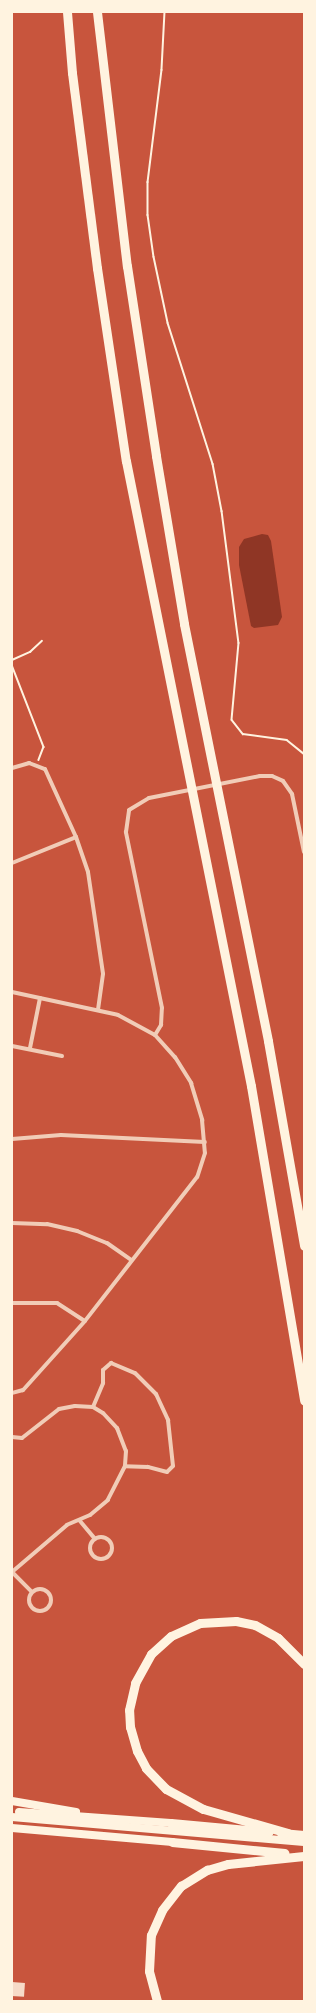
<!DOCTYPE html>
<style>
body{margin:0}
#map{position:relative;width:316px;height:2013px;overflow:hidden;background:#c8553d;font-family:Karla,sans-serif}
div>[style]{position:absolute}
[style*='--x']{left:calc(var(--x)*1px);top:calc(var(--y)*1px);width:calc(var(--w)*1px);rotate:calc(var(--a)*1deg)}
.water>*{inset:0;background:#8f3625}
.building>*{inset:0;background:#f7dbc8;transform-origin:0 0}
.path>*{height:1.5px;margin:-0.75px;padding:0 0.75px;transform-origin:0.75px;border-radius:0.75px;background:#fff3e0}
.minor>*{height:4px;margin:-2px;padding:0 2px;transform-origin:2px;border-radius:2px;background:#f1ccb7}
.minor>.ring{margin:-2px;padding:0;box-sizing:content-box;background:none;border:4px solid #f1ccb7;border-radius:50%}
.primary>*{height:8px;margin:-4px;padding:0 4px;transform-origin:4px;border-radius:4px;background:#fff3e0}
.motorway>*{height:9px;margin:-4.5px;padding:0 4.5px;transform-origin:4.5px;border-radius:4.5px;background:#fff3e0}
span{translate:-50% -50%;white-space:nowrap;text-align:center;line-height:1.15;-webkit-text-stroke:3.5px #fff3e0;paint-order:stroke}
.frame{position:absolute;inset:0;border:13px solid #fff3e0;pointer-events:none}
</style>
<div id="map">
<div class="water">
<i style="clip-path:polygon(262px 534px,268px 535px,271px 541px,282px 617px,278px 625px,254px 628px,251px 626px,239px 565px,239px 547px,244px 539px)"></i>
</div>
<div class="building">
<i style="left:12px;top:1982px;width:13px;height:14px;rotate:4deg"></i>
</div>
<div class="path">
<i style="--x:165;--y:12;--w:58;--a:93"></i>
<i style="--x:162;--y:70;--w:113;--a:97.1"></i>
<i style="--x:148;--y:182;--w:33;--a:90"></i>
<i style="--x:148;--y:215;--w:42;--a:81.9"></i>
<i style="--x:154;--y:257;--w:67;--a:78"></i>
<i style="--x:168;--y:323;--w:148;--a:72.3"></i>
<i style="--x:213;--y:464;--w:48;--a:79.2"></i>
<i style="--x:222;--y:511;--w:133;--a:82.7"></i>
<i style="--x:239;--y:643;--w:77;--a:95.2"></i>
<i style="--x:232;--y:720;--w:18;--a:52"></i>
<i style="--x:243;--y:734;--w:44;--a:7.8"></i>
<i style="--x:287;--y:740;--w:22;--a:39"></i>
<i style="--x:12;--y:660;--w:20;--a:-24"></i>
<i style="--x:30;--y:652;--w:16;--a:-43"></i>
<i style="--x:12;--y:665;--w:88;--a:68.7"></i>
<i style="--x:44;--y:747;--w:14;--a:111"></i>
</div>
<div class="minor">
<i style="--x:12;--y:768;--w:18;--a:-16"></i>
<i style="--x:29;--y:763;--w:17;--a:21"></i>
<i style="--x:45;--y:769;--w:75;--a:65.5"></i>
<i style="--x:76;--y:837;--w:37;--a:71"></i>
<i style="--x:88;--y:872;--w:103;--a:81.6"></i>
<i style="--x:103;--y:974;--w:35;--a:98"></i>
<i style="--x:12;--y:863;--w:69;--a:-22.1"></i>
<i style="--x:12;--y:992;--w:108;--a:12.2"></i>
<i style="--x:118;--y:1015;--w:42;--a:28.4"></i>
<i style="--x:155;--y:1035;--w:30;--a:48"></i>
<i style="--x:175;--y:1057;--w:31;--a:58"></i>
<i style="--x:191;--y:1083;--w:39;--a:73"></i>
<i style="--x:202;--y:1120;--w:33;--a:85"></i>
<i style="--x:205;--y:1153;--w:25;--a:108"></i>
<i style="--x:197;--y:1177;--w:182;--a:127.9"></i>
<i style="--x:85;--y:1321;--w:93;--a:131.9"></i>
<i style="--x:23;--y:1390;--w:11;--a:165"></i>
<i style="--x:155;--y:1035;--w:12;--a:-59"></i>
<i style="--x:161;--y:1025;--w:17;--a:-87"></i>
<i style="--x:162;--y:1008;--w:180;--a:-101.6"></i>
<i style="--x:126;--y:832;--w:22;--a:-82"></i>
<i style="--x:129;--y:810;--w:23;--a:-31"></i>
<i style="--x:149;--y:798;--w:113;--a:-11.2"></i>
<i style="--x:260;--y:776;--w:12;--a:0"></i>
<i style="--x:272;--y:776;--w:12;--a:24"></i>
<i style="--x:283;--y:781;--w:16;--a:55"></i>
<i style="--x:292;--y:794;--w:59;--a:78.3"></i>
<i style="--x:12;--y:1046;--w:51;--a:11.3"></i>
<i style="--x:30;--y:1048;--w:51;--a:-78.7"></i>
<i style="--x:12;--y:1139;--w:49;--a:-4.7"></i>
<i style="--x:61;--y:1135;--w:144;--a:2.8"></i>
<i style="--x:12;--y:1223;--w:35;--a:2"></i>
<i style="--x:47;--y:1224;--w:31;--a:13"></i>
<i style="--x:77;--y:1231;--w:32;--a:22"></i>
<i style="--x:107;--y:1243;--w:29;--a:35"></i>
<i style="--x:12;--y:1303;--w:45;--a:0"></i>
<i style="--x:57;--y:1303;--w:33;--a:33"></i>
<i style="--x:93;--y:1407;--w:26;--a:-67"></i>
<i style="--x:103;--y:1383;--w:13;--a:-90"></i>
<i style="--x:103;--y:1370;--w:11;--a:-41"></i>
<i style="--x:111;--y:1363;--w:26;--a:23"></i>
<i style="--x:135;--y:1373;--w:30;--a:45"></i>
<i style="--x:156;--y:1394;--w:29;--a:65"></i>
<i style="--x:168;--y:1420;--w:46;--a:83.8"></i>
<i style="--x:173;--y:1466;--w:8;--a:135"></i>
<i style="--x:167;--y:1472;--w:20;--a:-165"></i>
<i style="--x:148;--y:1467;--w:23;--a:-178"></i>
<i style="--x:12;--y:1437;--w:10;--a:6"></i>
<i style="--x:22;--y:1438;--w:47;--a:-38.1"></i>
<i style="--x:59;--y:1409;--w:16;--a:-11"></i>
<i style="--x:75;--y:1406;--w:18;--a:3"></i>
<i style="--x:93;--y:1407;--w:12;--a:31"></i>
<i style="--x:103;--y:1413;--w:21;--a:47"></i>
<i style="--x:117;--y:1428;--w:25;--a:69"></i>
<i style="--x:126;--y:1451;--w:15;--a:94"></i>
<i style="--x:125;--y:1466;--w:38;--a:117"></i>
<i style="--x:108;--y:1500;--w:23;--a:140"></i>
<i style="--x:90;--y:1515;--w:25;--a:157"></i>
<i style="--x:67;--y:1525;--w:72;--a:139.5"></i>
<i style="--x:80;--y:1521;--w:23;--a:50"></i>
<i class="ring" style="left:90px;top:1537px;width:18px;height:18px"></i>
<i style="--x:12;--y:1572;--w:28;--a:45"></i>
<i class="ring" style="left:29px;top:1589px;width:18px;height:18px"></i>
</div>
<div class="primary">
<i style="--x:12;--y:1801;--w:65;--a:9.8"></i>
<i style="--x:19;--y:1812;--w:152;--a:4.1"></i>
<i style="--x:12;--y:1817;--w:293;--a:4.9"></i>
<i style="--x:12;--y:1828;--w:161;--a:5"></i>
</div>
<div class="motorway">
<i style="--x:67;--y:12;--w:61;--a:85.3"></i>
<i style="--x:72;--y:73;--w:197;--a:82.7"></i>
<i style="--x:97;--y:268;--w:195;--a:81.5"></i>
<i style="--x:126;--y:461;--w:637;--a:78.69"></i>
<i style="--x:251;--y:1086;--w:319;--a:80.4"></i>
<i style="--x:97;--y:12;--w:256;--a:83.3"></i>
<i style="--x:127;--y:266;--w:192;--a:81.3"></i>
<i style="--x:156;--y:456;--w:170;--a:80.5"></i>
<i style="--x:184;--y:624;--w:425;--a:78.6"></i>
<i style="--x:268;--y:1041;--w:208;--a:80"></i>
<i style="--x:171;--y:1823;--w:98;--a:5.2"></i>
<i style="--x:281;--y:1833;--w:23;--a:5"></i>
<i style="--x:288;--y:1833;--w:88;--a:-164.2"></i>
<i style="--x:203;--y:1809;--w:42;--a:-151.6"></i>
<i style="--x:166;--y:1789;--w:29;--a:-134"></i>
<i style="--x:146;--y:1768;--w:19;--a:-118"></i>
<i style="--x:137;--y:1751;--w:25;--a:-106"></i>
<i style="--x:130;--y:1727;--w:17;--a:-93"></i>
<i style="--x:129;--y:1710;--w:28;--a:-77"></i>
<i style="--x:135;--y:1683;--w:33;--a:-61"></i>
<i style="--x:151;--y:1654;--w:27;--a:-42"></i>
<i style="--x:171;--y:1636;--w:32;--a:-24"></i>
<i style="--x:200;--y:1623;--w:36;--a:-3"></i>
<i style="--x:236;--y:1621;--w:19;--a:12"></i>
<i style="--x:255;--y:1625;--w:26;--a:29"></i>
<i style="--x:278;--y:1638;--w:37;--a:45"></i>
<i style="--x:172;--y:1842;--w:113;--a:5.6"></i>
<i style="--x:157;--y:2001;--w:31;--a:-105"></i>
<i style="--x:149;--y:1971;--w:36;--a:-87"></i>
<i style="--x:151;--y:1935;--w:27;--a:-66"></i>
<i style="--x:162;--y:1910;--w:31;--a:-52"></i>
<i style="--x:181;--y:1886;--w:31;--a:-32"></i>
<i style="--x:207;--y:1870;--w:22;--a:-16"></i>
<i style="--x:228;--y:1864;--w:76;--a:-6"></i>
</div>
<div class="frame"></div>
</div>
